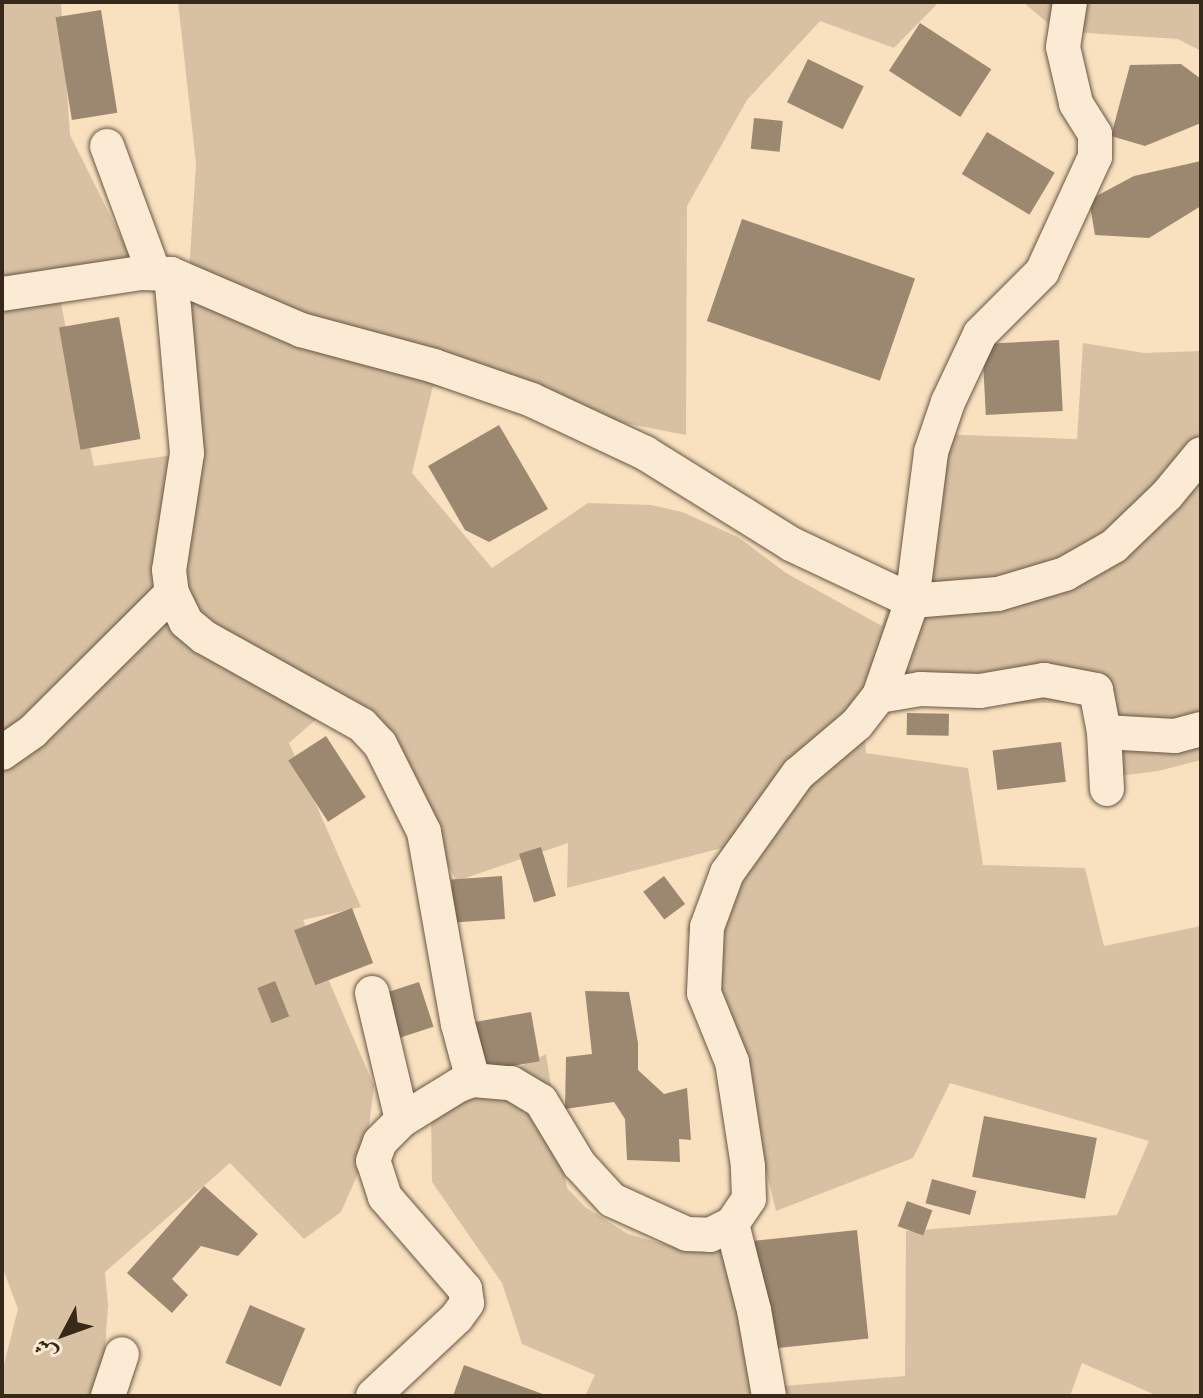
<!DOCTYPE html>
<meta charset="utf-8">
<style>
body{margin:0}
#map{position:relative;width:1203px;height:1398px;overflow:hidden;background:#f9e0bf;font-family:"IM FELL French Canon",Amiri,serif}
div>[style]{position:absolute}
[style*='--x']{left:calc(var(--x)*1px);top:calc(var(--y)*1px);width:calc(var(--w)*1px);rotate:calc(var(--a)*1deg)}
.green>*{inset:0;background:#d8c1a3}
.building>*{inset:0;background:#9c8870;transform-origin:0 0}
.roads{filter:drop-shadow(0 0 2px #685743) drop-shadow(0 0 2px #685743)}
.minor>*{height:34px;margin:-17px;padding:0 17px;transform-origin:17px;border-radius:17px;background:#fbebd5}
span{translate:-50% -50%;white-space:nowrap;text-align:center;line-height:1.15;-webkit-text-stroke:6px #fbebd5;paint-order:stroke}
.frame{position:absolute;inset:0;border:4px solid #37291a;pointer-events:none}
.north{position:absolute;left:24px;top:1294px;width:80px;height:80px;-webkit-text-stroke:6px #fbebd5;paint-order:stroke;rotate:229deg;font-size:22px;font-weight:700;line-height:32px;text-align:center;color:#37291a}
.north::after{content:'';display:block;margin:auto;width:28px;height:36px;background:#37291a;clip-path:polygon(50% 0,100% 100%,50% 72%,0 100%)}
</style>
<div id="map">
<div class="green">
<i style="clip-path:polygon(2px 2px,61px 2px,70px 135px,139px 273px,60px 299px,94px 466px,188px 453px,189px 272px,196px 164px,178px 2px,939px 2px,894px 48px,820px 21px,747px 100px,687px 206px,686px 435px,433px 386px,412px 473px,492px 568px,588px 503px,651px 505px,682px 512px,738px 537px,786px 573px,882px 626px,936px 434px,1077px 439px,1083px 343px,1144px 353px,1201px 351px,1201px 760px,1158px 771px,1103px 778px,1085px 702px,862px 708px,866px 753px,968px 768px,983px 865px,1085px 868px,1104px 946px,1201px 926px,1201px 1396px,1158px 1396px,1082px 1363px,1070px 1396px,585px 1396px,595px 1375px,522px 1344px,502px 1283px,432px 1182px,431px 1111px,546px 1054px,567px 1188px,585px 1207px,628px 1234px,674px 1247px,720px 1246px,783px 1386px,905px 1376px,906px 1231px,1117px 1215px,1149px 1141px,950px 1083px,913px 1158px,776px 1211px,737px 1051px,687px 929px,722px 848px,567px 888px,568px 843px,457px 881px,344px 695px,289px 743px,361px 907px,303px 920px,374px 1086px,365px 1158px,341px 1212px,304px 1239px,230px 1163px,105px 1272px,108px 1305px,102px 1396px,2px 1396px,2px 1372px,18px 1309px,2px 1266px)"></i>
<i style="clip-path:polygon(1023px 2px,1201px 2px,1201px 51px,1178px 39px,1057px 31px)"></i>
</div>
<div class="building">
<i style="left:101px;top:10px;width:104px;height:46px;rotate:81deg"></i>
<i style="left:920px;top:23px;width:85px;height:57px;rotate:33deg"></i>
<i style="left:808px;top:59px;width:62px;height:48px;rotate:26deg"></i>
<i style="clip-path:polygon(1181px 64px,1201px 79px,1201px 123px,1145px 146px,1111px 136px,1130px 65px)"></i>
<i style="left:754px;top:118px;width:29px;height:31px;rotate:6deg"></i>
<i style="left:987px;top:132px;width:79px;height:49px;rotate:31deg"></i>
<i style="clip-path:polygon(1201px 161px,1201px 206px,1149px 238px,1095px 235px,1089px 200px,1134px 176px)"></i>
<i style="left:742px;top:219px;width:183px;height:108px;rotate:19deg"></i>
<i style="left:119px;top:317px;width:124px;height:61px;rotate:80deg"></i>
<i style="left:1059px;top:340px;width:71px;height:77px;rotate:87deg"></i>
<i style="clip-path:polygon(499px 425px,548px 509px,489px 542px,465px 530px,428px 466px)"></i>
<i style="left:907px;top:713px;width:42px;height:22px;rotate:1deg"></i>
<i style="left:326px;top:736px;width:73px;height:45px;rotate:57deg"></i>
<i style="left:1061px;top:742px;width:40px;height:69px;rotate:83deg"></i>
<i style="left:541px;top:847px;width:51px;height:23px;rotate:73deg"></i>
<i style="left:502px;top:876px;width:43px;height:51px;rotate:86deg"></i>
<i style="left:664px;top:876px;width:35px;height:26px;rotate:53deg"></i>
<i style="left:352px;top:908px;width:59px;height:62px;rotate:69deg"></i>
<i style="left:275px;top:981px;width:38px;height:19px;rotate:68deg"></i>
<i style="left:419px;top:982px;width:47px;height:38px;rotate:72deg"></i>
<i style="clip-path:polygon(585px 991px,629px 992px,638px 1043px,638px 1070px,664px 1094px,687px 1088px,691px 1140px,679px 1139px,680px 1162px,627px 1160px,625px 1119px,614px 1102px,565px 1109px,566px 1057px,592px 1054px)"></i>
<i style="left:531px;top:1012px;width:50px;height:60px;rotate:80deg"></i>
<i style="left:984px;top:1116px;width:115px;height:62px;rotate:11deg"></i>
<i style="left:932px;top:1179px;width:46px;height:25px;rotate:15deg"></i>
<i style="clip-path:polygon(204px 1186px,258px 1234px,238px 1256px,201px 1246px,172px 1279px,188px 1295px,172px 1313px,127px 1273px)"></i>
<i style="left:907px;top:1201px;width:27px;height:27px;rotate:20deg"></i>
<i style="left:857px;top:1230px;width:109px;height:103px;rotate:84deg"></i>
<i style="left:250px;top:1305px;width:60px;height:63px;rotate:23deg"></i>
<i style="clip-path:polygon(464px 1365px,548px 1396px,453px 1396px)"></i>
</div>
<div class="roads">
<div class="minor">
<i style="--x:107;--y:146;--w:135;--a:69.7"></i>
<i style="--x:171;--y:274;--w:180;--a:84.9"></i>
<i style="--x:187;--y:453;--w:118;--a:98.7"></i>
<i style="--x:169;--y:570;--w:23;--a:83"></i>
<i style="--x:172;--y:593;--w:32;--a:64"></i>
<i style="--x:186;--y:622;--w:23;--a:40"></i>
<i style="--x:204;--y:637;--w:181;--a:29.1"></i>
<i style="--x:362;--y:725;--w:26;--a:47"></i>
<i style="--x:380;--y:744;--w:98;--a:63.4"></i>
<i style="--x:424;--y:832;--w:195;--a:80"></i>
<i style="--x:458;--y:1024;--w:58;--a:75"></i>
<i style="--x:2;--y:294;--w:141;--a:-8.6"></i>
<i style="--x:141;--y:273;--w:30;--a:2"></i>
<i style="--x:171;--y:274;--w:142;--a:23.3"></i>
<i style="--x:301;--y:330;--w:138;--a:15.1"></i>
<i style="--x:434;--y:366;--w:104;--a:19.1"></i>
<i style="--x:532;--y:400;--w:125;--a:25.1"></i>
<i style="--x:645;--y:453;--w:172;--a:31.9"></i>
<i style="--x:791;--y:544;--w:134;--a:25.2"></i>
<i style="--x:912;--y:601;--w:86;--a:-4.7"></i>
<i style="--x:998;--y:594;--w:70;--a:-16.6"></i>
<i style="--x:1065;--y:574;--w:56;--a:-29.7"></i>
<i style="--x:1114;--y:546;--w:74;--a:-43.9"></i>
<i style="--x:1167;--y:495;--w:53;--a:-50.3"></i>
<i style="--x:879;--y:696;--w:42;--a:-9.7"></i>
<i style="--x:920;--y:689;--w:60;--a:1.9"></i>
<i style="--x:980;--y:691;--w:65;--a:-9.8"></i>
<i style="--x:1044;--y:680;--w:53;--a:10.9"></i>
<i style="--x:1096;--y:690;--w:43;--a:79.2"></i>
<i style="--x:1104;--y:732;--w:57;--a:87"></i>
<i style="--x:1104;--y:732;--w:71;--a:3.2"></i>
<i style="--x:1175;--y:736;--w:27;--a:-15"></i>
<i style="--x:2;--y:753;--w:38;--a:-35"></i>
<i style="--x:33;--y:731;--w:196;--a:-44.8"></i>
<i style="--x:372;--y:993;--w:130;--a:76.7"></i>
<i style="--x:732;--y:1224;--w:89;--a:75.7"></i>
<i style="--x:754;--y:1310;--w:87;--a:80.1"></i>
<i style="--x:108;--y:1396;--w:44;--a:-71.6"></i>
<i style="--x:373;--y:1396;--w:115;--a:-43.2"></i>
<i style="--x:457;--y:1317;--w:17;--a:-54"></i>
<i style="--x:467;--y:1303;--w:14;--a:-98"></i>
<i style="--x:465;--y:1289;--w:122;--a:-131"></i>
<i style="--x:385;--y:1197;--w:38;--a:-108"></i>
<i style="--x:373;--y:1161;--w:20;--a:-70"></i>
<i style="--x:380;--y:1142;--w:31;--a:-45"></i>
<i style="--x:402;--y:1120;--w:67;--a:-31.6"></i>
<i style="--x:459;--y:1085;--w:15;--a:-20"></i>
<i style="--x:473;--y:1080;--w:38;--a:5"></i>
<i style="--x:511;--y:1083;--w:35;--a:31"></i>
<i style="--x:541;--y:1101;--w:74;--a:58.9"></i>
<i style="--x:579;--y:1164;--w:49;--a:47.5"></i>
<i style="--x:612;--y:1200;--w:82;--a:24.4"></i>
<i style="--x:687;--y:1234;--w:23;--a:2"></i>
<i style="--x:710;--y:1235;--w:25;--a:-27"></i>
<i style="--x:732;--y:1224;--w:30;--a:-56"></i>
<i style="--x:749;--y:1199;--w:33;--a:-92"></i>
<i style="--x:748;--y:1166;--w:105;--a:-98.7"></i>
<i style="--x:732;--y:1062;--w:74;--a:-112.1"></i>
<i style="--x:704;--y:993;--w:66;--a:-87.4"></i>
<i style="--x:707;--y:927;--w:58;--a:-69.7"></i>
<i style="--x:727;--y:873;--w:122;--a:-54.4"></i>
<i style="--x:798;--y:774;--w:77;--a:-40.3"></i>
<i style="--x:857;--y:724;--w:36;--a:-52"></i>
<i style="--x:879;--y:696;--w:101;--a:-70.8"></i>
<i style="--x:912;--y:601;--w:150;--a:-82.7"></i>
<i style="--x:931;--y:452;--w:53;--a:-71.2"></i>
<i style="--x:948;--y:402;--w:75;--a:-64.8"></i>
<i style="--x:980;--y:334;--w:88;--a:-45"></i>
<i style="--x:1042;--y:272;--w:127;--a:-65.3"></i>
<i style="--x:1095;--y:157;--w:23;--a:-90"></i>
<i style="--x:1095;--y:134;--w:36;--a:-122"></i>
<i style="--x:1076;--y:103;--w:57;--a:-103.1"></i>
<i style="--x:1063;--y:47;--w:46;--a:-81.2"></i>
</div>
</div>
<div class="frame"></div>
<div class="north">ش</div>
</div>
